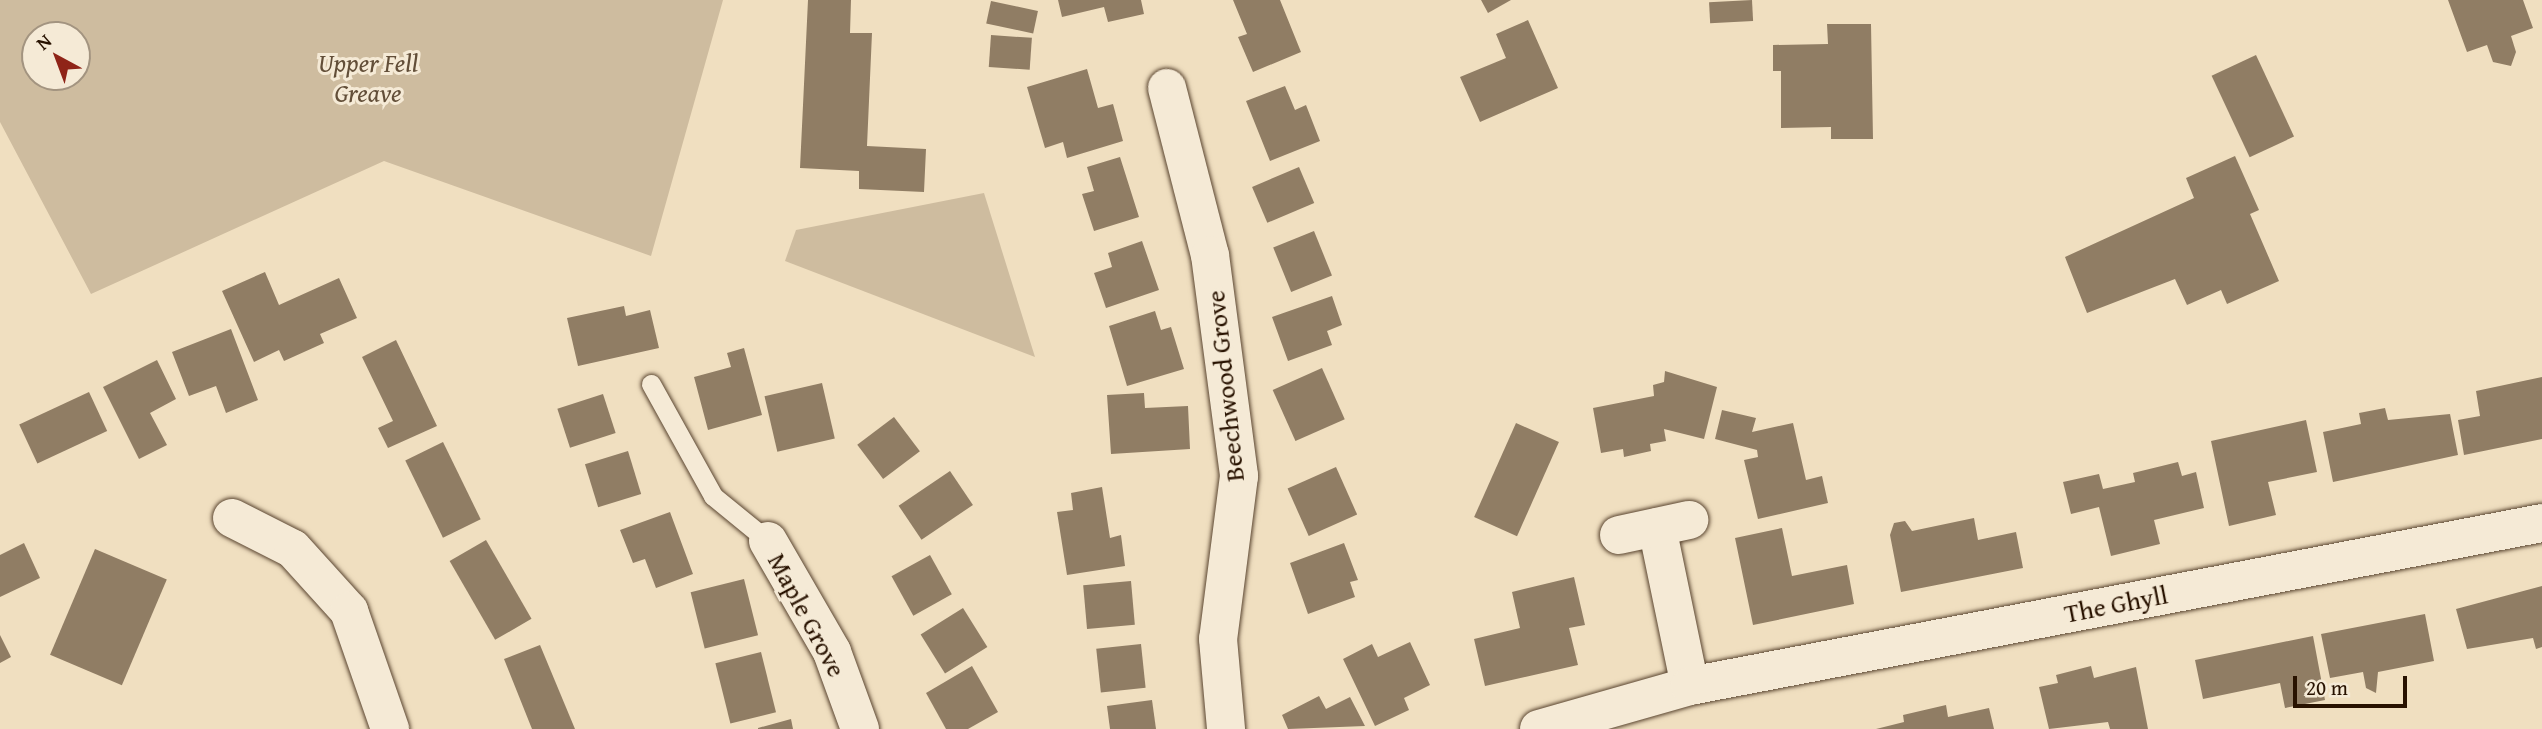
<!DOCTYPE html>
<style>
body{margin:0}
#map{position:relative;width:2542px;height:729px;overflow:hidden;background:#f0dfc0;font-family:"Gentium Book Plus",serif}
div>[style]{position:absolute}
[style*='--x']{left:calc(var(--x)*1px);top:calc(var(--y)*1px);width:calc(var(--w)*1px);rotate:calc(var(--a)*1deg)}
.green>*{inset:0;background:#cebc9f}
.building>*{inset:0;background:#907d64;transform-origin:0 0}
.roads{filter:drop-shadow(0 0 2px #5a4530) drop-shadow(0 0 2px #5a4530)}
.service>*{height:19px;margin:-9.5px;padding:0 9.5px;transform-origin:9.5px;border-radius:9.5px;background:#f5ead6}
.minor>*{height:38px;margin:-19px;padding:0 19px;transform-origin:19px;border-radius:19px;background:#f5ead6}
span{translate:-50% -50%;white-space:nowrap;text-align:center;line-height:1.15;-webkit-text-stroke:6px #f5ead6;paint-order:stroke}
.park-label{font-size:26px;color:#624e38;font-style:italic}
.street-label{font-size:26px;color:#281200}
.north{position:absolute;left:21px;top:21px;width:70px;height:70px;box-sizing:border-box;background:#f5ead6;border:2px solid #a39480;border-radius:50%;rotate:319deg;font-size:19px;font-weight:700;line-height:28px;text-align:center;color:#281200}
.north::after{content:'';display:block;margin:auto;width:24px;height:32px;background:#8f2418;clip-path:polygon(50% 0,100% 100%,50% 72%,0 100%)}
.scale{position:absolute;left:2293px;top:676px;width:114px;height:32px;box-sizing:border-box;border:4px solid #281200;border-top:0;padding-left:9px;font-size:21px;line-height:24px;white-space:nowrap;color:#281200;-webkit-text-stroke:5px #f5ead6;paint-order:stroke}
</style>
<div id="map">
<div class="green">
<i style="clip-path:polygon(evenodd,0 0,723px 0,651px 256px,384px 161px,91px 294px,0 122px,0 0,35px 35px,77px 35px,77px 77px,35px 77px,35px 35px)"></i>
<i style="clip-path:polygon(984px 193px,1035px 357px,785px 261px,796px 230px)"></i>
</div>
<div class="building">
<i style="clip-path:polygon(808px 0,851px 0,850px 33px,872px 33px,867px 146px,926px 149px,924px 192px,859px 189px,859px 171px,800px 168px)"></i>
<i style="clip-path:polygon(1058px 0,1141px 0,1144px 14px,1108px 22px,1104px 7px,1062px 17px)"></i>
<i style="clip-path:polygon(1233px 0,1280px 0,1301px 52px,1253px 72px,1238px 37px,1247px 34px)"></i>
<i style="clip-path:polygon(1481px 0,1511px 0,1488px 13px)"></i>
<i style="left:1752px;top:0;width:21px;height:43px;rotate:87deg"></i>
<i style="clip-path:polygon(2448px 0,2523px 0,2533px 28px,2511px 36px,2516px 52px,2511px 66px,2493px 62px,2487px 45px,2467px 52px)"></i>
<i style="left:991px;top:1px;width:48px;height:23px;rotate:12deg"></i>
<i style="clip-path:polygon(1528px 20px,1558px 88px,1480px 122px,1460px 77px,1506px 58px,1496px 34px)"></i>
<i style="clip-path:polygon(1827px 24px,1871px 24px,1873px 139px,1831px 139px,1831px 127px,1781px 128px,1781px 71px,1773px 71px,1773px 45px,1828px 44px)"></i>
<i style="left:991px;top:35px;width:41px;height:32px;rotate:4deg"></i>
<i style="left:2256px;top:55px;width:90px;height:49px;rotate:65deg"></i>
<i style="clip-path:polygon(1087px 69px,1098px 108px,1113px 104px,1123px 141px,1067px 158px,1063px 142px,1045px 148px,1027px 87px)"></i>
<i style="clip-path:polygon(1285px 86px,1295px 110px,1306px 105px,1320px 141px,1270px 161px,1246px 101px)"></i>
<i style="clip-path:polygon(2235px 156px,2259px 210px,2250px 214px,2279px 281px,2227px 304px,2221px 290px,2187px 305px,2175px 279px,2087px 313px,2065px 257px,2194px 198px,2186px 178px)"></i>
<i style="clip-path:polygon(1120px 157px,1139px 217px,1094px 231px,1082px 194px,1094px 191px,1087px 167px)"></i>
<i style="left:1299px;top:167px;width:39px;height:51px;rotate:67deg"></i>
<i style="left:1314px;top:231px;width:48px;height:44px;rotate:68deg"></i>
<i style="clip-path:polygon(1142px 241px,1159px 290px,1106px 308px,1094px 273px,1112px 267px,1108px 253px)"></i>
<i style="clip-path:polygon(265px 272px,279px 305px,339px 278px,357px 318px,320px 334px,324px 343px,284px 361px,279px 350px,254px 362px,222px 291px)"></i>
<i style="clip-path:polygon(1332px 296px,1342px 325px,1327px 331px,1332px 345px,1288px 361px,1272px 317px)"></i>
<i style="clip-path:polygon(624px 306px,626px 316px,650px 310px,659px 348px,578px 366px,567px 318px)"></i>
<i style="clip-path:polygon(1155px 311px,1161px 330px,1171px 327px,1184px 369px,1127px 386px,1109px 326px)"></i>
<i style="clip-path:polygon(231px 329px,258px 400px,226px 413px,216px 386px,189px 396px,172px 352px)"></i>
<i style="clip-path:polygon(396px 340px,437px 426px,388px 448px,378px 428px,393px 421px,362px 357px)"></i>
<i style="clip-path:polygon(744px 348px,762px 415px,708px 430px,694px 377px,731px 367px,727px 353px)"></i>
<i style="clip-path:polygon(157px 360px,176px 399px,150px 413px,167px 445px,139px 459px,103px 387px)"></i>
<i style="left:1322px;top:368px;width:56px;height:54px;rotate:66deg"></i>
<i style="clip-path:polygon(1665px 371px,1717px 387px,1704px 439px,1664px 429px,1666px 441px,1650px 444px,1651px 451px,1624px 457px,1623px 449px,1601px 453px,1593px 408px,1654px 396px,1653px 385px,1664px 382px)"></i>
<i style="clip-path:polygon(2542px 377px,2542px 439px,2464px 455px,2458px 420px,2480px 416px,2476px 391px)"></i>
<i style="left:822px;top:383px;width:57px;height:59px;rotate:77deg"></i>
<i style="left:89px;top:392px;width:43px;height:77px;rotate:65deg"></i>
<i style="clip-path:polygon(1144px 393px,1145px 408px,1188px 406px,1190px 449px,1111px 454px,1107px 395px)"></i>
<i style="left:603px;top:394px;width:41px;height:48px;rotate:72deg"></i>
<i style="clip-path:polygon(2385px 408px,2388px 420px,2450px 414px,2458px 455px,2333px 482px,2323px 432px,2361px 424px,2359px 413px)"></i>
<i style="clip-path:polygon(1722px 410px,1756px 418px,1752px 432px,1793px 423px,1806px 480px,1822px 476px,1828px 503px,1758px 519px,1744px 460px,1758px 457px,1757px 450px,1715px 439px)"></i>
<i style="left:894px;top:417px;width:43px;height:46px;rotate:53deg"></i>
<i style="clip-path:polygon(2306px 420px,2317px 472px,2268px 482px,2276px 515px,2229px 526px,2211px 441px)"></i>
<i style="left:1516px;top:423px;width:47px;height:103px;rotate:24deg"></i>
<i style="left:443px;top:442px;width:86px;height:42px;rotate:64deg"></i>
<i style="left:628px;top:451px;width:45px;height:45px;rotate:73deg"></i>
<i style="clip-path:polygon(2178px 462px,2182px 476px,2196px 472px,2204px 508px,2154px 520px,2160px 544px,2111px 556px,2099px 507px,2071px 514px,2063px 482px,2099px 474px,2103px 489px,2135px 482px,2133px 473px)"></i>
<i style="left:1336px;top:467px;width:52px;height:53px;rotate:66deg"></i>
<i style="left:950px;top:471px;width:41px;height:62px;rotate:56deg"></i>
<i style="clip-path:polygon(1102px 487px,1110px 538px,1121px 535px,1125px 566px,1067px 575px,1057px 512px,1073px 510px,1071px 493px)"></i>
<i style="clip-path:polygon(670px 512px,693px 574px,656px 588px,645px 559px,633px 563px,620px 530px)"></i>
<i style="clip-path:polygon(1974px 518px,1978px 540px,2016px 532px,2023px 568px,1901px 592px,1890px 535px,1894px 523px,1905px 521px,1912px 531px)"></i>
<i style="clip-path:polygon(1782px 528px,1792px 576px,1847px 565px,1854px 604px,1753px 625px,1735px 538px)"></i>
<i style="left:486px;top:540px;width:91px;height:42px;rotate:60deg"></i>
<i style="clip-path:polygon(24px 543px,40px 578px,0 597px,0 555px)"></i>
<i style="clip-path:polygon(1344px 543px,1358px 580px,1350px 582px,1355px 597px,1308px 614px,1290px 563px)"></i>
<i style="left:95px;top:549px;width:78px;height:115px;rotate:23deg"></i>
<i style="left:930px;top:555px;width:45px;height:44px;rotate:61deg"></i>
<i style="clip-path:polygon(1574px 577px,1585px 625px,1569px 628px,1578px 665px,1485px 686px,1474px 639px,1520px 628px,1512px 592px)"></i>
<i style="left:744px;top:579px;width:58px;height:55px;rotate:76deg"></i>
<i style="left:1131px;top:581px;width:44px;height:48px;rotate:85deg"></i>
<i style="clip-path:polygon(2542px 586px,2542px 647px,2536px 649px,2533px 638px,2467px 649px,2456px 609px)"></i>
<i style="left:963px;top:608px;width:46px;height:50px;rotate:58deg"></i>
<i style="clip-path:polygon(2425px 614px,2434px 661px,2378px 672px,2376px 693px,2366px 688px,2363px 672px,2330px 678px,2321px 634px)"></i>
<i style="clip-path:polygon(0 635px,11px 657px,0 663px)"></i>
<i style="clip-path:polygon(2313px 636px,2325px 700px,2285px 708px,2280px 683px,2203px 699px,2195px 660px)"></i>
<i style="clip-path:polygon(1410px 642px,1430px 685px,1404px 698px,1409px 710px,1375px 726px,1343px 659px,1372px 644px,1378px 657px)"></i>
<i style="left:1141px;top:644px;width:44px;height:45px;rotate:84deg"></i>
<i style="clip-path:polygon(540px 645px,575px 729px,532px 729px,504px 659px)"></i>
<i style="left:761px;top:652px;width:62px;height:47px;rotate:76deg"></i>
<i style="clip-path:polygon(972px 666px,998px 712px,968px 729px,946px 729px,926px 693px)"></i>
<i style="clip-path:polygon(2091px 666px,2094px 678px,2136px 667px,2148px 729px,2110px 729px,2108px 722px,2049px 729px,2039px 687px,2058px 683px,2056px 675px)"></i>
<i style="clip-path:polygon(1319px 696px,1326px 709px,1350px 697px,1365px 726px,1288px 729px,1282px 715px)"></i>
<i style="clip-path:polygon(1152px 700px,1156px 729px,1110px 729px,1107px 706px)"></i>
<i style="clip-path:polygon(1946px 705px,1948px 717px,1989px 708px,1994px 729px,1876px 729px,1904px 722px,1903px 715px)"></i>
<i style="clip-path:polygon(791px 719px,793px 729px,758px 729px,758px 728px)"></i>
</div>
<div class="roads">
<div class="service">
<i style="--x:651;--y:384;--w:128;--a:61"></i>
<i style="--x:713;--y:496;--w:71;--a:39.3"></i>
</div>
<div class="minor">
<i style="--x:1167;--y:88;--w:172;--a:75.6"></i>
<i style="--x:1210;--y:255;--w:223;--a:82.5"></i>
<i style="--x:1239;--y:476;--w:164;--a:97.3"></i>
<i style="--x:1218;--y:639;--w:90;--a:84.9"></i>
<i style="--x:232;--y:518;--w:68;--a:26.9"></i>
<i style="--x:293;--y:549;--w:84;--a:47.9"></i>
<i style="--x:349;--y:611;--w:125;--a:70.8"></i>
<i style="--x:1657;--y:527;--w:162;--a:78.3"></i>
<i style="--x:1619;--y:535;--w:72;--a:-12.1"></i>
<i style="--x:768;--y:541;--w:128;--a:60"></i>
<i style="--x:832;--y:652;--w:82;--a:70"></i>
<i style="--x:1539;--y:729;--w:157;--a:-15.9"></i>
<i style="--x:1690;--y:686;--w:867;--a:-10.83"></i>
</div>
</div>
<div class="park-label">
<span style="left:368px;top:78px">Upper Fell<br>Greave</span>
</div>
<div class="street-label">
<span style="left:1225px;top:386px;rotate:-96deg">Beechwood Grove</span>
<span style="left:2116px;top:604px;rotate:-11deg">The Ghyll</span>
<span style="left:807px;top:615px;rotate:62deg">Maple Grove</span>
</div>
<div class="north">N</div>
<div class="scale">20 m</div>
</div>
